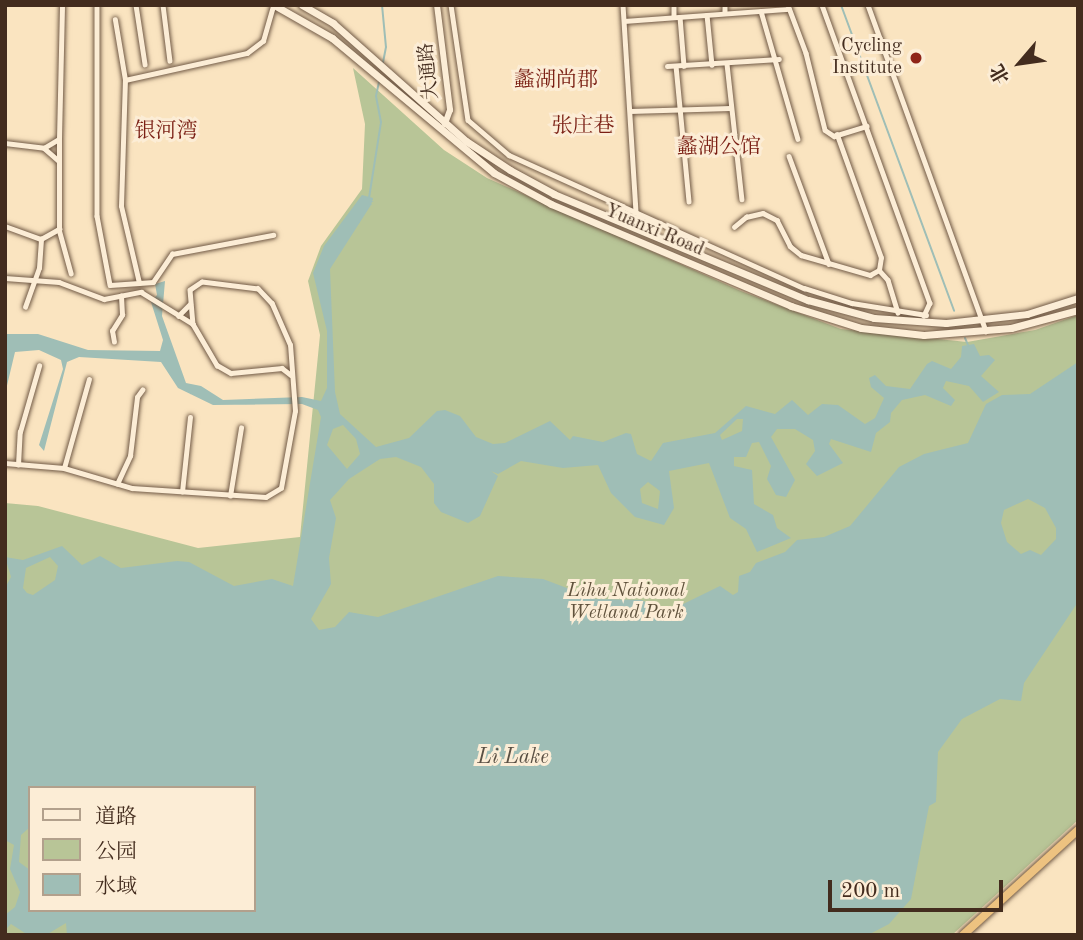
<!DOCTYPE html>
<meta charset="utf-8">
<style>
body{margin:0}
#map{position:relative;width:1083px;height:940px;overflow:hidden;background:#fae4c0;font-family:"Old Standard TT","Noto Serif SC",serif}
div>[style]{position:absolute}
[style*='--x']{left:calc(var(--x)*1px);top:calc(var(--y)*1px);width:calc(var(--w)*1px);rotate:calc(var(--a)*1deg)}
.green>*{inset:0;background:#b8c597}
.water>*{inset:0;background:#9fbeb6}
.stream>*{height:2px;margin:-1px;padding:0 1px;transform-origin:1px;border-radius:1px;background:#9fbeb6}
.roads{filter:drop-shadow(0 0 2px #715a46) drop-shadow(0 0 2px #715a46)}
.minor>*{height:4.5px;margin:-2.25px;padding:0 2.25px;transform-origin:2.25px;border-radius:2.25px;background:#fcedd6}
.tertiary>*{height:6px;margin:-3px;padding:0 3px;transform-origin:3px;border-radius:3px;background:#fcedd6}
.secondary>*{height:7px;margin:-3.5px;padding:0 3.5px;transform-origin:3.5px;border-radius:3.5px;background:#fcedd6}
.trunk>*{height:8px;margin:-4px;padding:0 4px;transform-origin:4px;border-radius:4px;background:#edc280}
.dots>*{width:19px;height:19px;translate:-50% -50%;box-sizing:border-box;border:4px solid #fcedd6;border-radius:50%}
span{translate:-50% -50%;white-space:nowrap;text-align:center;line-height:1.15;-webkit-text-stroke:6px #fcedd6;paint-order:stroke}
.poi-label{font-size:19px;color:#432c1e}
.right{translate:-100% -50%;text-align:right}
.street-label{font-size:19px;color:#432c1e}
.park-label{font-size:19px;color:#60523c;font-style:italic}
.neighbourhood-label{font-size:21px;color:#7a1f14}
.water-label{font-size:21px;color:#5a5044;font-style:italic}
.frame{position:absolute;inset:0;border:7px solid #432c1e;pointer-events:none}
.legend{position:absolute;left:28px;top:786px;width:228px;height:126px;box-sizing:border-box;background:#fcedd6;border:2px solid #b2a08c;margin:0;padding:9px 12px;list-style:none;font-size:21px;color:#432c1e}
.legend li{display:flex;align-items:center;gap:14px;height:35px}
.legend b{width:35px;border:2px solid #b2a08c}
.north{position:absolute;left:985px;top:28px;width:70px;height:70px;-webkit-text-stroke:5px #fcedd6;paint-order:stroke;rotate:241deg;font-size:19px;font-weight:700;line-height:28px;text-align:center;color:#432c1e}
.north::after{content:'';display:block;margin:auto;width:24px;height:32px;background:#432c1e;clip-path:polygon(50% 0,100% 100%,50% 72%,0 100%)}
.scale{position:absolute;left:828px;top:880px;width:175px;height:32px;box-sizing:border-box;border:4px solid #432c1e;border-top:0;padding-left:9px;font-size:21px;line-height:24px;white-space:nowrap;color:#432c1e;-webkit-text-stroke:5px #fcedd6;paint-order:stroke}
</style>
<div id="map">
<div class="green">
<i style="clip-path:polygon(evenodd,353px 68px,444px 150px,487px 178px,741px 291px,841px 329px,967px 342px,1035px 330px,1078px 315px,1078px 820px,952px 935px,5px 935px,5px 503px,38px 506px,198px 548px,300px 537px,320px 335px,308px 281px,321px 246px,362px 189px,365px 124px,353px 68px,30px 788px,254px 788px,254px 910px,30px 910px,30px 788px)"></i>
</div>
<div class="water">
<i style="clip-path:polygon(evenodd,362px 195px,373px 198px,371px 205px,330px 269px,335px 392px,340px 414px,376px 447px,409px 438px,437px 411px,445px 410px,460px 416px,476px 437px,493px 444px,505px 443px,550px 421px,570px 440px,573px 436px,603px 442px,626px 433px,631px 434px,637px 454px,651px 461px,663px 443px,715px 433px,746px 406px,775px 414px,792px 400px,808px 415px,822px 404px,838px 405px,865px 424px,875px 418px,884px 398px,871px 387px,869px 378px,875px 375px,886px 386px,910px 389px,927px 364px,932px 361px,951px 369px,961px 357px,962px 346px,974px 344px,980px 356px,989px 355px,995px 360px,981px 376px,999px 392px,983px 402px,969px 386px,946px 381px,943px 388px,955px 400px,951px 406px,925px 395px,902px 400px,891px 413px,890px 422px,876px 433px,871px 452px,831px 439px,829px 444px,843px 463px,817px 476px,806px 464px,815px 451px,813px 440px,795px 429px,777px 429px,771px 437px,795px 480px,786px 497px,776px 495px,767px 479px,771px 466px,759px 442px,752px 443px,746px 457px,734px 457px,734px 466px,752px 470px,754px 504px,773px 515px,777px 528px,791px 538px,757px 552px,746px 529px,730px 518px,709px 463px,669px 471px,674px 508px,664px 525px,635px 517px,611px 493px,598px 465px,563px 468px,521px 461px,498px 474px,491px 471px,498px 476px,480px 516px,468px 523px,441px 512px,434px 503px,434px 484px,421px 467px,396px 457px,380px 459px,349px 479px,330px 500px,336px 518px,329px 558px,331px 584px,311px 619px,319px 630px,335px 627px,349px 612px,378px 617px,498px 576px,543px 579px,596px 599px,642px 600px,658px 609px,675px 608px,720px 586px,733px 595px,738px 592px,739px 576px,750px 572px,756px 563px,785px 552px,797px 540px,824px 537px,850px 526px,899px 467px,924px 454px,968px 443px,986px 404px,1002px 395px,1030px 394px,1078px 362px,1078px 602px,1024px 683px,1021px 701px,1000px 699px,962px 719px,938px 752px,936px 802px,929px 806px,911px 899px,889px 924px,868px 935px,67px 935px,66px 923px,46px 935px,28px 935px,11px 924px,5px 930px,5px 915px,15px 907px,20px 892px,10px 869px,14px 845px,5px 840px,5px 588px,11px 577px,5px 557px,23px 560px,62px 546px,82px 565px,100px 556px,121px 568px,177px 561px,189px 562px,234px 586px,272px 579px,293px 586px,321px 417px,318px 410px,302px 404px,213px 405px,178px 388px,161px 362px,79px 357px,67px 362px,44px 451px,39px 445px,63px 369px,61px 360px,39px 350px,15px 352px,5px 394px,5px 334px,38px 334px,88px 350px,160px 351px,163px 340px,151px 302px,157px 295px,155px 284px,165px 281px,162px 316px,186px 383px,201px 386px,223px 400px,302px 397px,321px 401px,327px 388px,327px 331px,313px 273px,324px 246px,362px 195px,737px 419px,743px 419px,742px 431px,722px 440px,720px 435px,737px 419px,362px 195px,343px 425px,356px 439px,360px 454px,347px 469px,327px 445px,333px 429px,343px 425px,362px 195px,648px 482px,660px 491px,658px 509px,642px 503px,640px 489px,648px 482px,362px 195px,1028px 499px,1045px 508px,1056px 528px,1056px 539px,1041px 555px,1030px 550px,1021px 554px,1007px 542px,1001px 523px,1004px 510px,1028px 499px,362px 195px,50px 557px,58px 566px,55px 580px,33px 595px,27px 593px,23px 588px,26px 568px,50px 557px,362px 195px,30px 788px,254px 788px,254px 910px,30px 910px,30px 870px,19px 862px,21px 835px,30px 827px,30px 788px)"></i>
</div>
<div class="stream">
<i style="--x:382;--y:5;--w:42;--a:84.6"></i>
<i style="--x:386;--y:47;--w:16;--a:101"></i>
<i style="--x:841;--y:5;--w:326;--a:69.7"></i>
<i style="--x:369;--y:198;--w:77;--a:-81"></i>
<i style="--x:381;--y:122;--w:26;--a:-101"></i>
<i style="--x:376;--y:96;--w:14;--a:-78"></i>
<i style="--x:965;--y:338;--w:8;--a:67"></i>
</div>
<div class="roads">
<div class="minor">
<i style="--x:97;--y:5;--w:211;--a:90"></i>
<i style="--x:97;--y:216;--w:70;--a:79.3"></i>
<i style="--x:110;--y:285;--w:29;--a:-4"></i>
<i style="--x:139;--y:283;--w:79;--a:-103.2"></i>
<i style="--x:121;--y:206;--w:126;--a:-88.2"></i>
<i style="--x:125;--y:80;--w:61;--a:-99.5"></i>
<i style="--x:136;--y:5;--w:60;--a:81.3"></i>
<i style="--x:163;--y:5;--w:56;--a:82.9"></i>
<i style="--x:451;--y:5;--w:116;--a:81.6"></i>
<i style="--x:468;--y:120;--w:54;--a:40.5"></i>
<i style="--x:509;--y:155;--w:324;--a:24.3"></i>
<i style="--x:804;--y:288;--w:50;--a:17.4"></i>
<i style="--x:852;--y:303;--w:75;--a:9.2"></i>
<i style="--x:623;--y:5;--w:208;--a:86.4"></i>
<i style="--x:674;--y:5;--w:12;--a:90"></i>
<i style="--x:725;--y:5;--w:8;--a:90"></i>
<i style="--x:788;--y:5;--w:51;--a:69.4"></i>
<i style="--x:806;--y:53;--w:79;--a:76.1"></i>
<i style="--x:825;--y:130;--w:11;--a:34"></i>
<i style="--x:834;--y:136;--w:34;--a:-17"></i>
<i style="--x:822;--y:5;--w:317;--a:70.1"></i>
<i style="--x:930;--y:303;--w:14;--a:115"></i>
<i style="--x:868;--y:5;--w:347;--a:70.1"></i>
<i style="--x:761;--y:11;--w:133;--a:73.9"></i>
<i style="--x:707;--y:15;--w:50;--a:84.3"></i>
<i style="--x:680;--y:17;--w:49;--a:85.3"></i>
<i style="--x:624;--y:21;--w:165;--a:-4.2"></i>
<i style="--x:727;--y:64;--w:136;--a:83.7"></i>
<i style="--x:667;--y:66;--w:112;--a:-3.6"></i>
<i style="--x:676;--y:66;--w:136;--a:84.5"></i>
<i style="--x:125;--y:80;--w:125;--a:-12.5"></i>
<i style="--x:247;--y:53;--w:20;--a:-37"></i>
<i style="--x:263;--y:41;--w:37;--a:-74"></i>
<i style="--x:630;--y:111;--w:100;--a:-1.7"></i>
<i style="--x:5;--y:143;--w:39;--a:7"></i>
<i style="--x:44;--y:148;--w:17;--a:-31"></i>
<i style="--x:59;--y:139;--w:134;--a:-88.7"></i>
<i style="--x:44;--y:148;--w:20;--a:41"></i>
<i style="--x:789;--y:156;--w:115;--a:69.7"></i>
<i style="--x:5;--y:226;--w:38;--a:20"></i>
<i style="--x:734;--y:227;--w:16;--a:-40"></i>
<i style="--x:746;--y:217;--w:17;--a:-13"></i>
<i style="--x:763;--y:213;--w:16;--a:27"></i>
<i style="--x:777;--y:220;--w:29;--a:63"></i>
<i style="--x:790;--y:246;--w:14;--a:39"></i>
<i style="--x:801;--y:255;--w:72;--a:16.2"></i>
<i style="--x:870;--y:275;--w:10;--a:-29"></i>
<i style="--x:879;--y:270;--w:12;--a:-81"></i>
<i style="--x:881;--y:258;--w:131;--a:-109.7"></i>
<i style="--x:59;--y:229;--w:46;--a:74.7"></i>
<i style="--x:879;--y:270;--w:13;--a:48"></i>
<i style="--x:888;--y:280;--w:34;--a:73"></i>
<i style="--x:5;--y:278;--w:54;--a:4.2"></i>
<i style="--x:59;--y:282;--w:48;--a:20.7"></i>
<i style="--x:104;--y:299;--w:38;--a:-11"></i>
<i style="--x:141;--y:292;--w:61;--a:31.6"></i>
<i style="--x:193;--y:324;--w:48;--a:59.7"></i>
<i style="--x:217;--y:365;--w:16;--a:30"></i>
<i style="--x:231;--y:373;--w:51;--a:-5.6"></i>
<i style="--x:282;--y:368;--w:11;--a:38"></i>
<i style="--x:139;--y:283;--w:14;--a:-4"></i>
<i style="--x:153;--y:282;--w:34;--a:-56"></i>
<i style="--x:172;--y:254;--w:103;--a:-10.7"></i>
<i style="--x:25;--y:307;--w:41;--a:-70.3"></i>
<i style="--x:39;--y:268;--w:29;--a:-86"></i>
<i style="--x:41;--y:239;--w:21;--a:-29"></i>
<i style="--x:59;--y:229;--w:89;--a:-90"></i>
<i style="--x:178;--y:316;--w:17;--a:-45"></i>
<i style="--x:114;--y:342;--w:11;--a:-100"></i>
<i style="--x:112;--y:331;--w:19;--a:-58"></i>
<i style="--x:122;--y:315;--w:19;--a:-93"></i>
<i style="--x:5;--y:463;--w:59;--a:4.8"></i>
<i style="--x:64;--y:468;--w:71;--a:16.4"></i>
<i style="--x:132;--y:488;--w:134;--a:3.8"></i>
<i style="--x:266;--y:497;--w:17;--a:-31"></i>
<i style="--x:281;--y:488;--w:78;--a:-79.7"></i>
<i style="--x:295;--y:411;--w:66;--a:-94.3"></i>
<i style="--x:290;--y:345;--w:45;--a:-113.7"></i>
<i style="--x:272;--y:304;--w:21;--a:-133"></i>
<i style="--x:258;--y:289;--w:56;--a:-172.9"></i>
<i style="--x:202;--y:282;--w:14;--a:146"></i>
<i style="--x:190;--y:290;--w:34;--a:85"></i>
<i style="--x:18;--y:465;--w:33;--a:-87"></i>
<i style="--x:20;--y:432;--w:69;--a:-73.9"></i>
<i style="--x:64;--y:468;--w:92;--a:-74.3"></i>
<i style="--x:117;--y:484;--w:31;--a:-65"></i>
<i style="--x:130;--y:456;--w:59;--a:-83.2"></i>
<i style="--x:137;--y:397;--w:9;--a:-54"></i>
<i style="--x:182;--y:492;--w:75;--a:-83.9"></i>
<i style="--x:230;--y:496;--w:69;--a:-80.8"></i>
</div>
<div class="tertiary">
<i style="--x:437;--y:5;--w:106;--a:82.9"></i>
<i style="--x:450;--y:110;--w:15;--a:110"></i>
</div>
<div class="secondary">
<i style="--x:274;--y:5;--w:67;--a:29.6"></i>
<i style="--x:332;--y:38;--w:211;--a:39.8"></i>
<i style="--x:494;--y:173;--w:65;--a:28.5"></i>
<i style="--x:551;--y:204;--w:261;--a:23"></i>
<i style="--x:791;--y:306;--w:73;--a:17.4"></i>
<i style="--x:861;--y:328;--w:63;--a:6.3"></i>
<i style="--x:924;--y:335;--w:87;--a:-4.6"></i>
<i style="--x:1011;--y:328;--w:69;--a:-15"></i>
<i style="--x:302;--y:5;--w:36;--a:30"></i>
<i style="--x:333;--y:23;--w:178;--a:41.6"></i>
<i style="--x:466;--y:141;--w:53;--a:33.4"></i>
<i style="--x:510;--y:170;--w:50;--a:28.6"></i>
<i style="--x:554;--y:194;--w:275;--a:22.7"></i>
<i style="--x:808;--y:300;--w:68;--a:15.3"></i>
<i style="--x:874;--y:318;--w:72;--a:4"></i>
<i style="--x:946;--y:323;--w:81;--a:-6.3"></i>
<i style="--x:1027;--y:314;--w:53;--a:-17.4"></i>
</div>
<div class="trunk">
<i style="--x:963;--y:935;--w:156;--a:-42.4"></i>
</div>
</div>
<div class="dots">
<i style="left:916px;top:58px;background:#8f2418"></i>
</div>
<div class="poi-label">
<span class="right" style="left:902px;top:58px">Cycling<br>Institute</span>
</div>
<div class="street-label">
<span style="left:430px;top:71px;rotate:-96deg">大通路</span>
<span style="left:654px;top:231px;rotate:23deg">Yuanxi Road</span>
</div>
<div class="park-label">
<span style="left:626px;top:603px">Lihu National<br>Wetland Park</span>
</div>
<div class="neighbourhood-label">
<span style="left:556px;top:81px">蠡湖尚郡</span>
<span style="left:583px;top:127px">张庄巷</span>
<span style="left:166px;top:132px">银河湾</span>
<span style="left:719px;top:148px">蠡湖公馆</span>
</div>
<div class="water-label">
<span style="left:513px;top:758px">Li Lake</span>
</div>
<div class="frame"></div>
<ul class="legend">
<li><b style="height:9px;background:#fcedd6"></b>道路</li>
<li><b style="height:19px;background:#b8c597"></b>公园</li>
<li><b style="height:19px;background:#9fbeb6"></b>水域</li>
</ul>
<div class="north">北</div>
<div class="scale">200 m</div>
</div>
